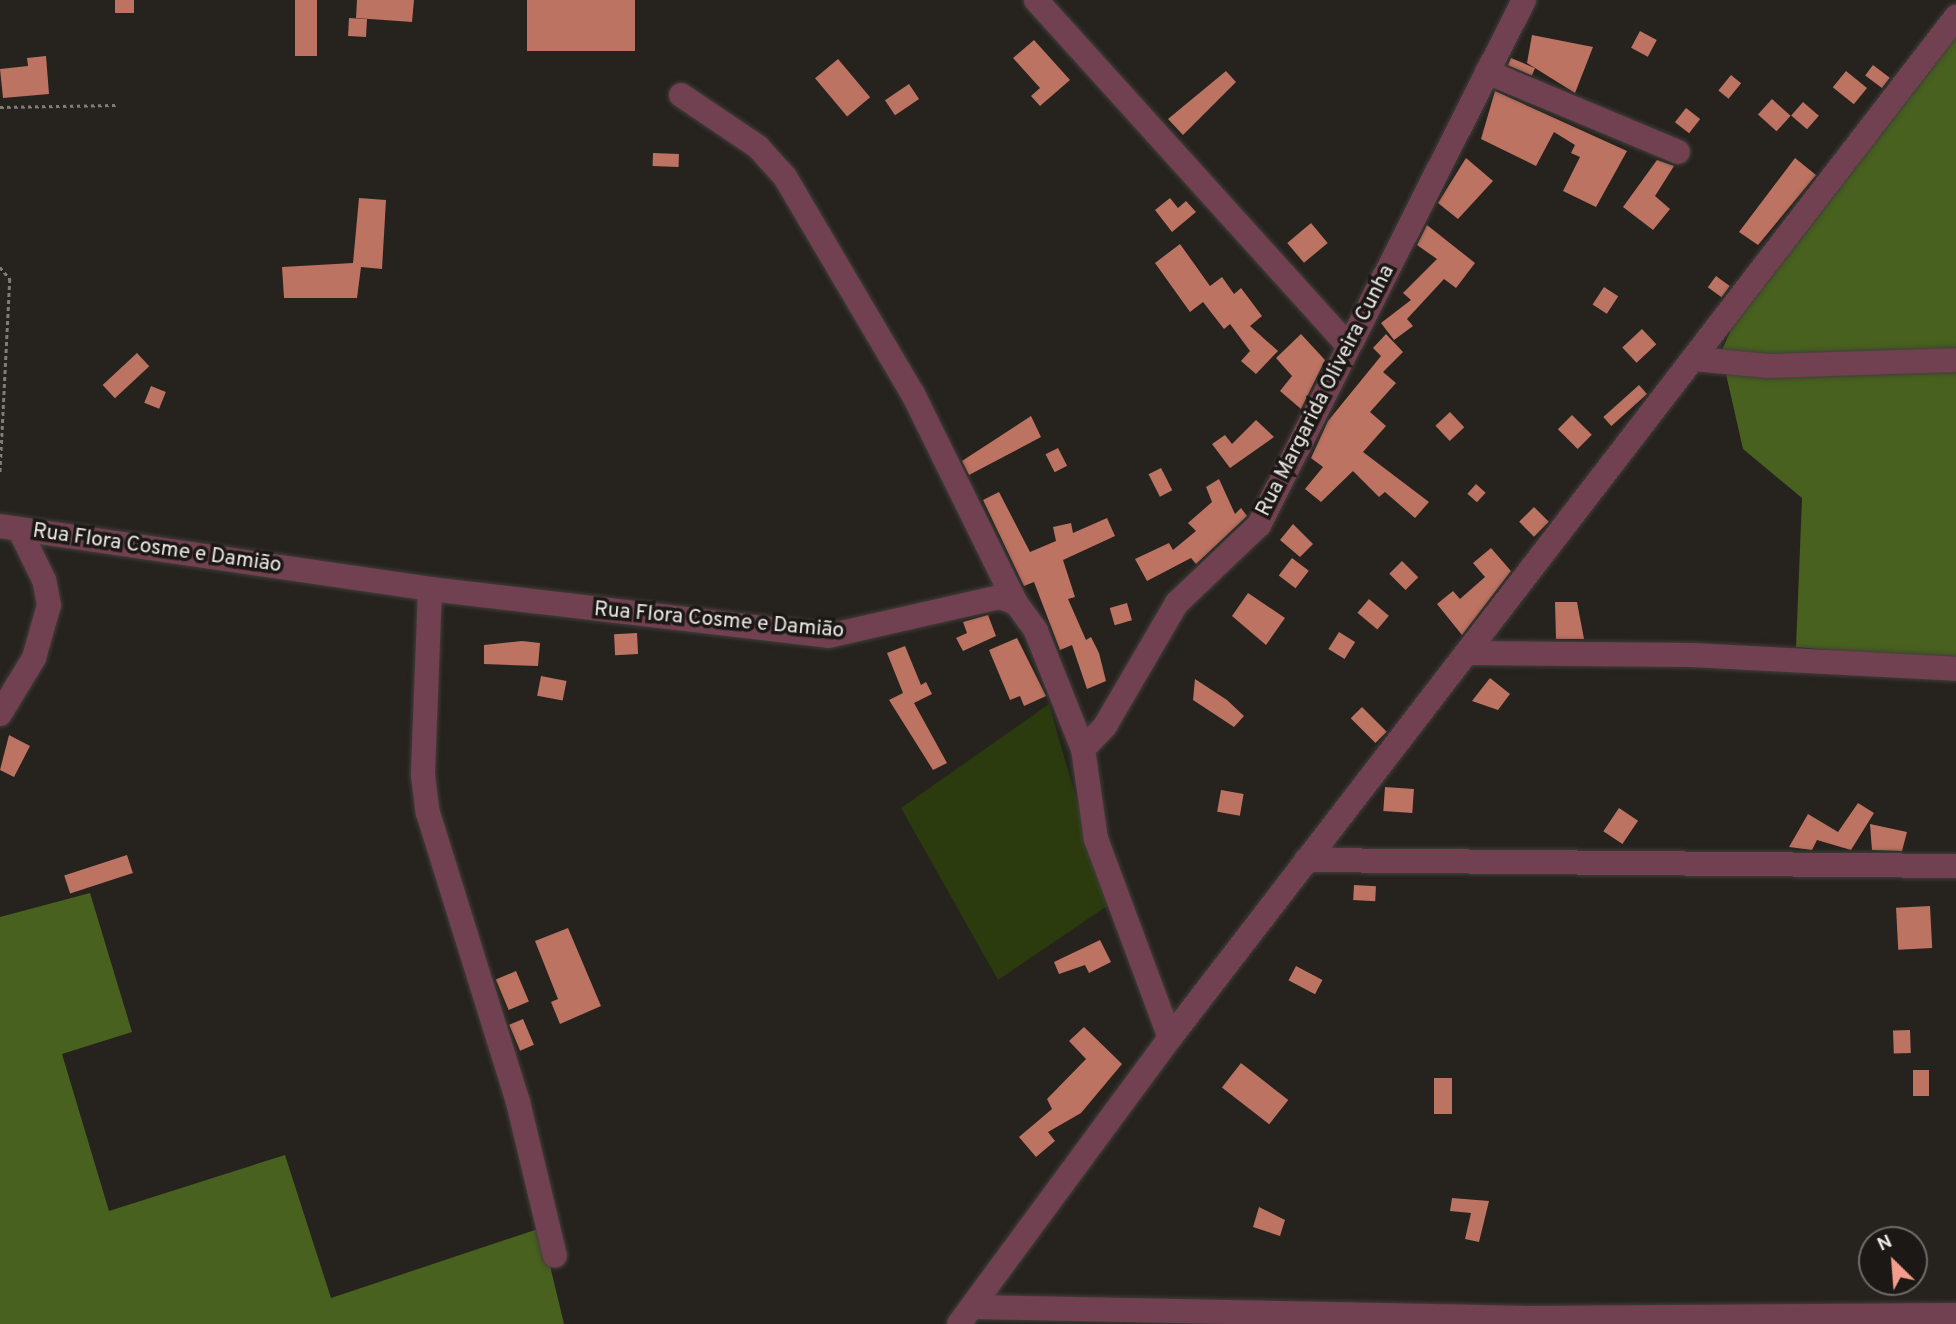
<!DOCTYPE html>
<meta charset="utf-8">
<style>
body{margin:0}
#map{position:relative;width:1956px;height:1324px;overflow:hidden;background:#26221e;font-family:Overpass,sans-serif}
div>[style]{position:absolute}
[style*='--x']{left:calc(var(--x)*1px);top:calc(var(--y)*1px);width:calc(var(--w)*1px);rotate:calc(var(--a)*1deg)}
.green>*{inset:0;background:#2b3b0d}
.forest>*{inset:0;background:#48611e}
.building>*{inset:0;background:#bd7362;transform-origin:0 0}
.path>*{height:2.5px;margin-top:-1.25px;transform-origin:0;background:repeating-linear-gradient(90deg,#7f7c79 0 3.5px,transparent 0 7px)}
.roads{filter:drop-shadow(0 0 2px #413e3a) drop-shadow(0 0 2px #413e3a)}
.minor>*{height:24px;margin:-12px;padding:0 12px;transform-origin:12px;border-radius:12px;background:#724151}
span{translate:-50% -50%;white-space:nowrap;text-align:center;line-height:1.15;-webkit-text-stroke:7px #1c1815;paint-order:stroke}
.street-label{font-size:21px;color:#eae7e5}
.north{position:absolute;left:1858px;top:1226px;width:70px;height:70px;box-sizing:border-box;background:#1c1815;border:2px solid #6e6b68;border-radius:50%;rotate:335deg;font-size:19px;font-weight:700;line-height:28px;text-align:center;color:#eae7e5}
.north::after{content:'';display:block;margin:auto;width:24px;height:32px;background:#f49d8c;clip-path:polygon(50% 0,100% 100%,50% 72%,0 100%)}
</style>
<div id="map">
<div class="green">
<i style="clip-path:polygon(1049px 704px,1107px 906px,998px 980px,901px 808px)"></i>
</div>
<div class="forest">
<i style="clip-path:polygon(1956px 34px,1956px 661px,1796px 647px,1802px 498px,1743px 449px,1721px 352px,1737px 317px)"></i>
<i style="clip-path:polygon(90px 893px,132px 1032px,62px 1054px,109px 1211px,285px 1155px,331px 1298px,541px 1228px,564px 1324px,0 1324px,0 917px)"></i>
</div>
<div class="building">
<i style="left:115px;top:0;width:19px;height:13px"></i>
<i style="left:295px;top:0;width:22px;height:56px"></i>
<i style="clip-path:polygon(357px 0,414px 0,412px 22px,356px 18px)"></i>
<i style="left:527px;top:0;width:108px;height:51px"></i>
<i style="left:349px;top:18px;width:18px;height:18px;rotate:3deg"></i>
<i style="left:1640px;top:31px;width:19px;height:19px;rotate:28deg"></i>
<i style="clip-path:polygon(1532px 35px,1593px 47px,1575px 93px,1527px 63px)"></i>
<i style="clip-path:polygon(1034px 40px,1070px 80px,1040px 106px,1031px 96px,1040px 88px,1013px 58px)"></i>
<i style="clip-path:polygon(46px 56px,49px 94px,3px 98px,0 69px,28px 66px,27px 58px)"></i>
<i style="left:1511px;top:58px;width:26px;height:8px;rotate:23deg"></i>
<i style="left:838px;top:59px;width:50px;height:30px;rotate:50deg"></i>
<i style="left:1873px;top:65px;width:21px;height:13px;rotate:37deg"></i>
<i style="clip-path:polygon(1226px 71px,1236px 82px,1183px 135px,1168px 119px)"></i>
<i style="left:1846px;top:71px;width:27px;height:21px;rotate:39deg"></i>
<i style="left:1731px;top:75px;width:13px;height:20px;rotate:39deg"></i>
<i style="left:909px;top:84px;width:18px;height:29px;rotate:56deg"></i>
<i style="clip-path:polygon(1495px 91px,1627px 151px,1596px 207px,1563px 191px,1580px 157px,1571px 153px,1575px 145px,1554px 132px,1536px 166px,1481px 139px)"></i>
<i style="left:1772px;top:99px;width:25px;height:21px;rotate:42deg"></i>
<i style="left:1803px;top:102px;width:21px;height:18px;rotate:41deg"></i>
<i style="left:1686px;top:108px;width:18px;height:18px;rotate:38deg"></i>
<i style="left:653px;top:153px;width:26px;height:13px;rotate:2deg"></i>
<i style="clip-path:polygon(1466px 158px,1493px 181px,1458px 219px,1438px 203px)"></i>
<i style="clip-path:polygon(1795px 158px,1816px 175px,1758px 245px,1739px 232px)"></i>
<i style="clip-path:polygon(1657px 160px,1674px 166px,1655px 196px,1670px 209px,1653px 230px,1623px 207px)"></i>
<i style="clip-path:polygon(359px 198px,386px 200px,382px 269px,361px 267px,357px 298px,284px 298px,282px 267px,353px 263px)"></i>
<i style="clip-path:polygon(1170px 198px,1178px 208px,1186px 201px,1196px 212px,1172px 232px,1155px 210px)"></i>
<i style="left:1311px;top:223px;width:26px;height:31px;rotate:50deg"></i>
<i style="clip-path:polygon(1427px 225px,1475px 263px,1456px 288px,1444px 279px,1407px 319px,1413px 326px,1394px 340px,1381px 323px,1411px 300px,1403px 293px,1437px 259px,1417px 245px)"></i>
<i style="clip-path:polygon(1180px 244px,1210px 286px,1222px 277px,1234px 294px,1241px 288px,1262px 316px,1250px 326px,1278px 351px,1256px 374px,1241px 361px,1250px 351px,1230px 324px,1224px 329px,1203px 302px,1190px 312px,1155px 263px)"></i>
<i style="left:1716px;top:276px;width:17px;height:14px;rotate:36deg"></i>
<i style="left:1604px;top:287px;width:17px;height:21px;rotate:33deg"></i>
<i style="left:1642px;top:329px;width:21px;height:27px;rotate:47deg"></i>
<i style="clip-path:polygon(1301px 334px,1325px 360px,1301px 409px,1280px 391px,1292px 376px,1276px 358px)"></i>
<i style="clip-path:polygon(1386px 334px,1403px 352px,1383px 372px,1396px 383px,1370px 412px,1386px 426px,1363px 452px,1429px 502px,1415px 518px,1385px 492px,1379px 497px,1353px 471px,1321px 502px,1305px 489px,1323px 467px,1311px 458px,1328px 421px,1381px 356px,1373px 348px)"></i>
<i style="left:137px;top:353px;width:18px;height:47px;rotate:47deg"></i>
<i style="left:1639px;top:385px;width:12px;height:48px;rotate:48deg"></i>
<i style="left:151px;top:386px;width:16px;height:18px;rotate:22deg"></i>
<i style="left:1450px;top:412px;width:21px;height:20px;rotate:47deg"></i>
<i style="left:1572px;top:415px;width:28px;height:20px;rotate:45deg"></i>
<i style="clip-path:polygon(1031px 416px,1041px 437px,969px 475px,962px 461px)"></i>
<i style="clip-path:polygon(1256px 420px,1274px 437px,1230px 468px,1212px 444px,1225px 435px,1232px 444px)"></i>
<i style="left:1058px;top:448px;width:20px;height:14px;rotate:63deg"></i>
<i style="left:1161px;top:468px;width:25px;height:14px;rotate:63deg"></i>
<i style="clip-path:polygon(1219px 479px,1235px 514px,1241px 508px,1247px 516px,1196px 564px,1191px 558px,1147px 581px,1135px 559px,1169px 543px,1173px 550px,1196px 531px,1188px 523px,1212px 502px,1206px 487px)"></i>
<i style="left:1476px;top:484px;width:13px;height:13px;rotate:42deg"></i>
<i style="clip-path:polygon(999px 492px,1030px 552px,1056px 541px,1053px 527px,1071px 523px,1073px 533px,1107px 518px,1115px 536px,1063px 560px,1075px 597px,1068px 599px,1086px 640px,1091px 637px,1099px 653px,1106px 681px,1087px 689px,1072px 645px,1060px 650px,1034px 582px,1024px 586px,983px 500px)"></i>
<i style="left:1534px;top:507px;width:21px;height:21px;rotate:45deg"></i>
<i style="clip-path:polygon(1293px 524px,1313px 544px,1300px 557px,1280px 540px)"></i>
<i style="clip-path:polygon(1491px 548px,1511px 571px,1462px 635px,1437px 604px,1453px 591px,1460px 599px,1485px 577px,1473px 563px)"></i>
<i style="left:1292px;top:558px;width:21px;height:22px;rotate:37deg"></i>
<i style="left:1402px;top:561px;width:23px;height:18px;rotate:45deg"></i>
<i style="clip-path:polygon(1248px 593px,1285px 618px,1266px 645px,1232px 616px)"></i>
<i style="left:1369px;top:599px;width:26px;height:18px;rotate:40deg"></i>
<i style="clip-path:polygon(1555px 602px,1577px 602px,1584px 639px,1556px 639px)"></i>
<i style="left:1127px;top:603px;width:18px;height:18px;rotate:74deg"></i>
<i style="clip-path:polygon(988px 615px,996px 636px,963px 651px,956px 638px,967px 633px,963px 622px)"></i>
<i style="left:1339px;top:632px;width:19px;height:20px;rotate:32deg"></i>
<i style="left:637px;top:633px;width:21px;height:23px;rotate:87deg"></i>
<i style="clip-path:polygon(1017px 638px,1046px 696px,1024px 706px,1020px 696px,1010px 700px,989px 650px)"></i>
<i style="clip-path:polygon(522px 641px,540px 643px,538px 666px,484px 664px,484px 645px)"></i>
<i style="clip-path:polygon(905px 646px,921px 685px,926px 682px,932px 694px,914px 703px,947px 763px,933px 770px,889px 700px,903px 693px,887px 653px)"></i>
<i style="left:541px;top:676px;width:26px;height:20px;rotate:11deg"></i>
<i style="clip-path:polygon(1490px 678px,1510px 694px,1498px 710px,1472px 701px)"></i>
<i style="clip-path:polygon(1195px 679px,1227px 700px,1244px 716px,1234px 727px,1193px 700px)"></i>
<i style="left:1362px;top:707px;width:35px;height:16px;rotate:45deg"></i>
<i style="clip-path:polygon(9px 735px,30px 746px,14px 777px,0 770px)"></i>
<i style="left:1385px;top:787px;width:29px;height:24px;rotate:4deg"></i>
<i style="left:1221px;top:790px;width:23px;height:22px;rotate:10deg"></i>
<i style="clip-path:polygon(1858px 803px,1874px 813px,1851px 850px,1817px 840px,1812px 850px,1789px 847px,1808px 814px,1838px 832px)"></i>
<i style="left:1619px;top:808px;width:23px;height:28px;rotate:34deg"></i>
<i style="clip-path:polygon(1870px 824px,1907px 832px,1902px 851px,1872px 850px)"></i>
<i style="left:127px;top:855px;width:19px;height:66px;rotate:72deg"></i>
<i style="left:1354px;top:885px;width:22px;height:15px;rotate:3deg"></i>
<i style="left:1930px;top:906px;width:42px;height:34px;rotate:87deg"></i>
<i style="clip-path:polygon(568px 928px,601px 1006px,560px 1024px,551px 1002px,558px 999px,535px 941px)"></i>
<i style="clip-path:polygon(1100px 940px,1111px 962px,1089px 973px,1085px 965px,1059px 974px,1054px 962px)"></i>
<i style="left:1296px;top:966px;width:30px;height:16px;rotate:28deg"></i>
<i style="left:516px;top:971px;width:33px;height:22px;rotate:67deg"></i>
<i style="left:523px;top:1019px;width:28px;height:15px;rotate:67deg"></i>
<i style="clip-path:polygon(1084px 1027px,1122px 1064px,1081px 1113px,1048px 1132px,1055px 1141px,1036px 1157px,1019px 1137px,1052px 1109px,1047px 1099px,1086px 1059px,1069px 1041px)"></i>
<i style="left:1910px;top:1030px;width:23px;height:17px;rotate:88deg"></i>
<i style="left:1241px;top:1063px;width:60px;height:31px;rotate:38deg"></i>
<i style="left:1913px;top:1070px;width:16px;height:26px"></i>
<i style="left:1434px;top:1078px;width:18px;height:36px"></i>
<i style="clip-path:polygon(1452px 1198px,1489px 1201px,1479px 1242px,1465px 1239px,1471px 1213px,1450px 1211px)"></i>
<i style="clip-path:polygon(1259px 1207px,1285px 1220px,1280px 1236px,1253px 1227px)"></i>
</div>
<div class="path">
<i style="--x:0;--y:107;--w:116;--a:-1"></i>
<i style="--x:0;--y:267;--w:16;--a:50"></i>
<i style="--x:10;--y:279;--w:196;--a:92.9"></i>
</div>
<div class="roads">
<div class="minor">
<i style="--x:1036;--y:0;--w:465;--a:47.9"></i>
<i style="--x:1487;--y:72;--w:207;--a:22.7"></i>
<i style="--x:681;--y:95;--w:93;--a:34"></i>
<i style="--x:758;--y:147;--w:40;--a:48"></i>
<i style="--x:785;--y:177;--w:252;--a:59.5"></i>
<i style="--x:913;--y:394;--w:233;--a:63.8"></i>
<i style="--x:1694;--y:359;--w:75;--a:5.3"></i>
<i style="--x:1769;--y:366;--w:187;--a:-1.8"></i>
<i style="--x:0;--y:526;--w:435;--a:8.3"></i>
<i style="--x:430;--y:589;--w:401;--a:6.7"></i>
<i style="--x:828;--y:636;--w:175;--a:-12.8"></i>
<i style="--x:999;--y:597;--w:18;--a:19"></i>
<i style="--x:1016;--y:603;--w:34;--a:54"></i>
<i style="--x:1036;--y:631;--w:127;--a:68.3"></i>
<i style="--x:1083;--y:749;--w:91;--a:81.8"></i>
<i style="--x:1096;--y:839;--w:212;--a:69.6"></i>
<i style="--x:430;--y:589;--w:186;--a:92.2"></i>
<i style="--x:423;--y:775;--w:38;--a:83"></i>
<i style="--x:428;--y:813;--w:303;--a:72.7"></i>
<i style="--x:518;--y:1102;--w:158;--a:76.5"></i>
<i style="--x:1470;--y:653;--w:222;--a:0.5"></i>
<i style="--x:1692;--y:655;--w:264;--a:3"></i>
<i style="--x:0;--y:714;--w:66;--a:-58.7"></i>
<i style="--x:34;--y:658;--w:55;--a:-74.2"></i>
<i style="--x:49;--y:605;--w:25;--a:-101"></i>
<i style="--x:44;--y:580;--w:57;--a:-116.1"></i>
<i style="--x:1083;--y:749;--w:32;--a:-46"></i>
<i style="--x:1105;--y:726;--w:143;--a:-59.7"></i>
<i style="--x:1177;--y:603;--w:113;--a:-43.6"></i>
<i style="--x:1259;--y:525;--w:588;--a:-63.22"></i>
<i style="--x:1306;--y:860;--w:650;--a:0.53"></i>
<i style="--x:972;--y:1307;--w:556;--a:1.13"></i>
<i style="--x:1528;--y:1318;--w:428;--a:-0.4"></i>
<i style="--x:959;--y:1324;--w:355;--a:-53.6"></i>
<i style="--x:1170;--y:1038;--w:1289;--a:-52.41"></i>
</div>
</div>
<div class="street-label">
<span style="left:1326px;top:391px;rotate:-63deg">Rua Margarida Oliveira Cunha</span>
<span style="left:157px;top:549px;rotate:8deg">Rua Flora Cosme e Damião</span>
<span style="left:719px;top:621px;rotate:5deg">Rua Flora Cosme e Damião</span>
</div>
<div class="north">N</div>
</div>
